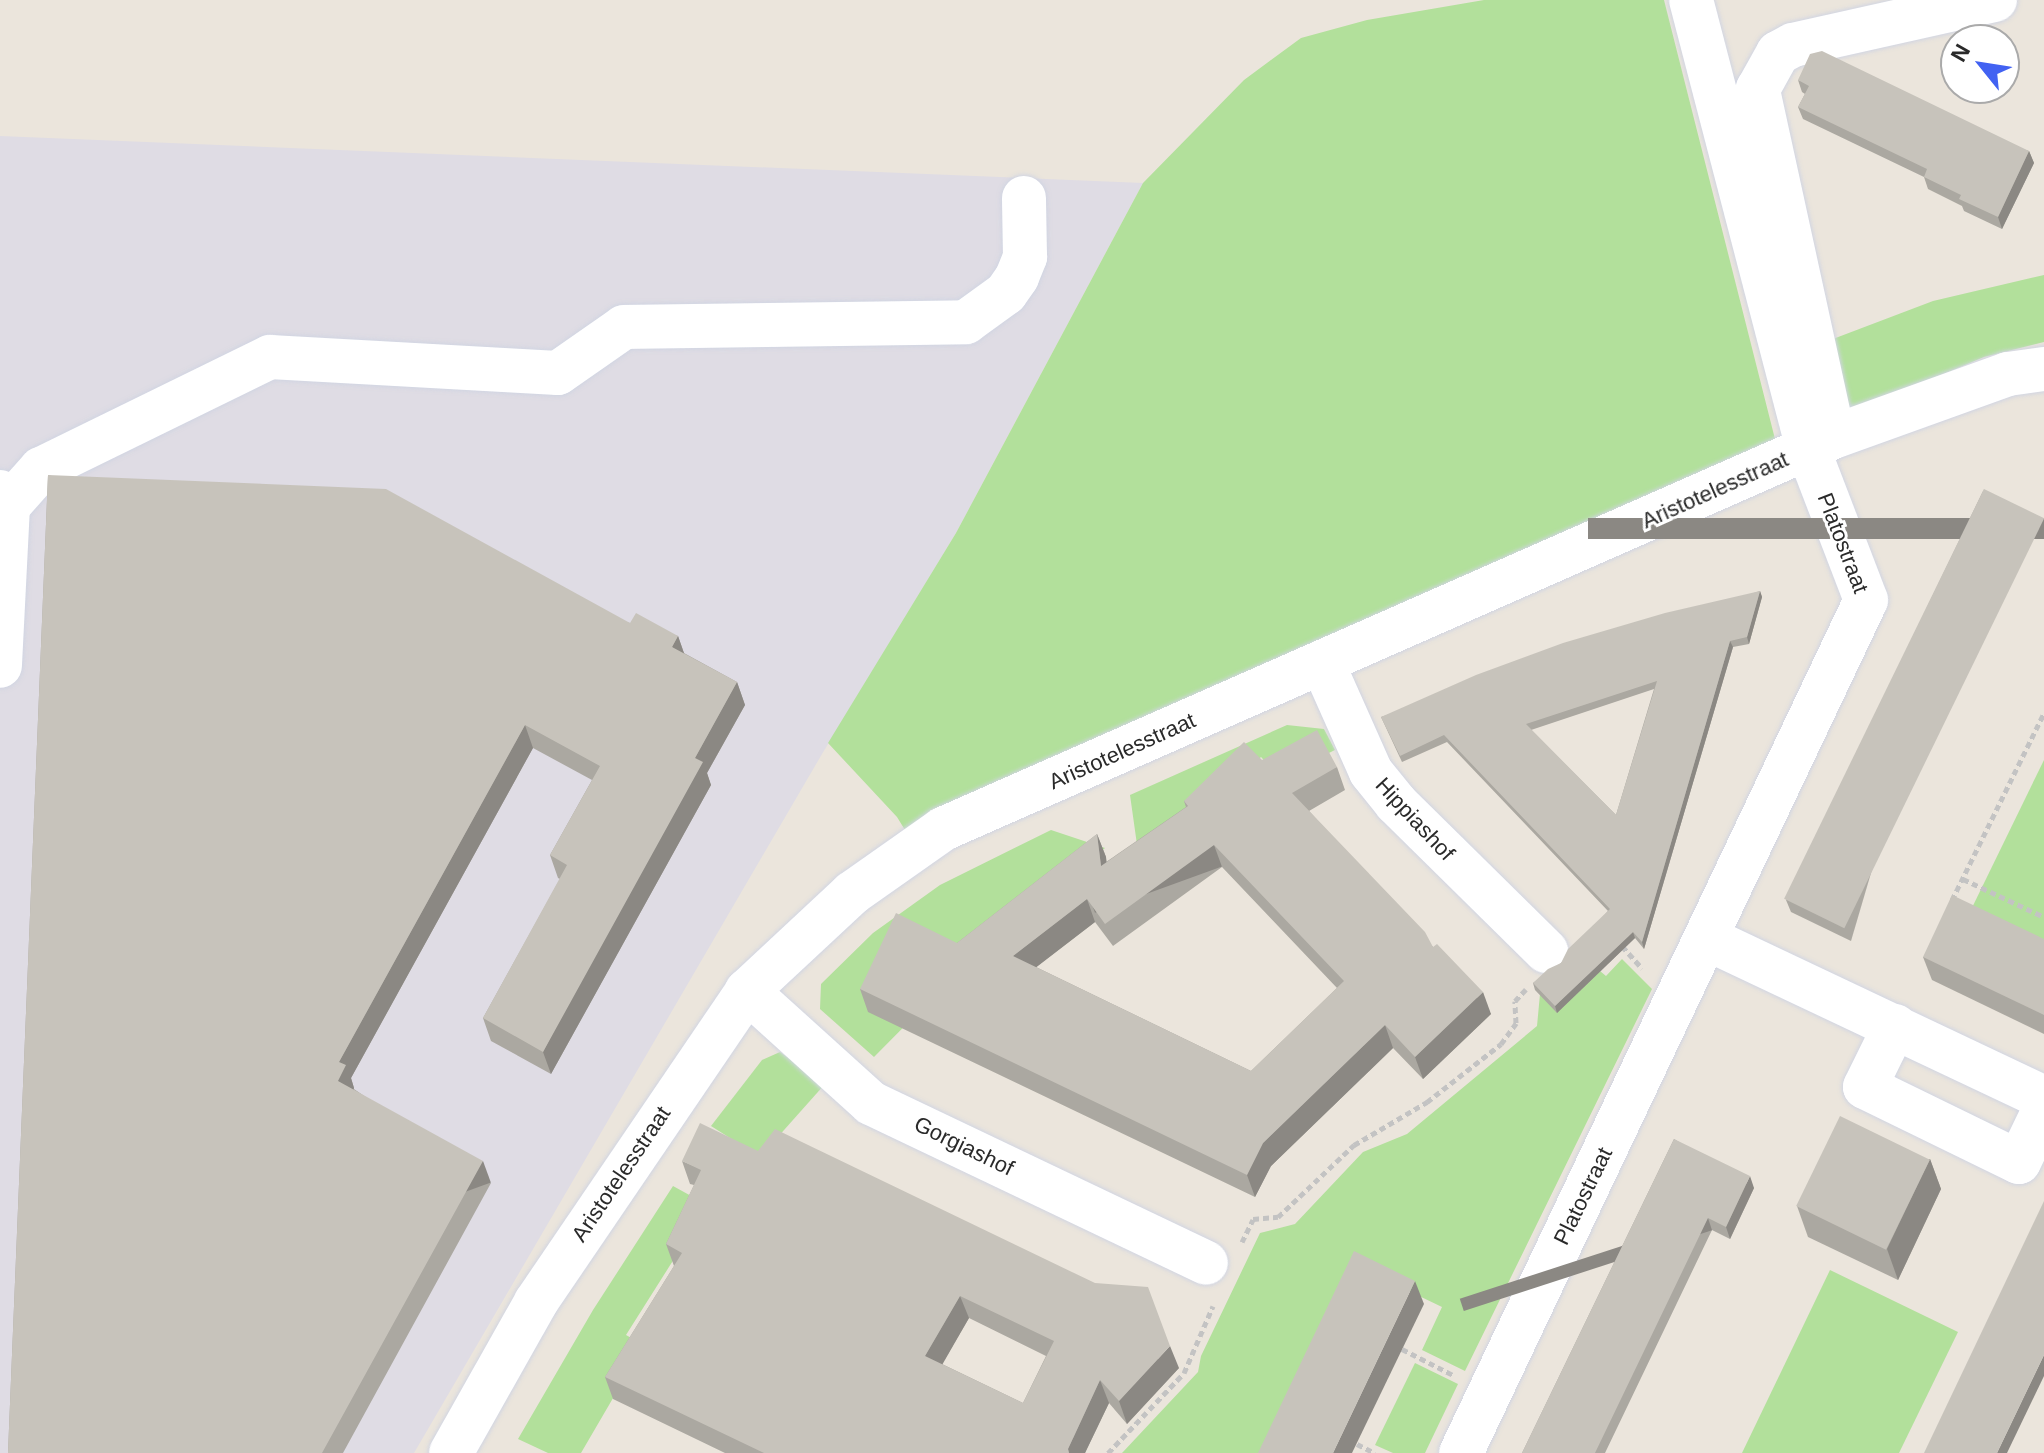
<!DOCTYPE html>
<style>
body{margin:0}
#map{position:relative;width:2044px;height:1453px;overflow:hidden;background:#ebe5dc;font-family:Helvetica,sans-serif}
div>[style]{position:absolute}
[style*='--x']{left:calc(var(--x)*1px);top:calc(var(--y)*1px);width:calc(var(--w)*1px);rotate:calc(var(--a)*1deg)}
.industrial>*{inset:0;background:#dfdce4}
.green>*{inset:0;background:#b2e09b}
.path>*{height:5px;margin-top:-2.5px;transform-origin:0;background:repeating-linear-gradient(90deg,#c3c3c3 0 6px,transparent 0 10px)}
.roads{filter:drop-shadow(0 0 2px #d1d5e2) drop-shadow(0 0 2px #d1d5e2)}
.minor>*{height:44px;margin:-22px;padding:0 22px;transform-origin:22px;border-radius:22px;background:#fff}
.wall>*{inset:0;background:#aba8a1}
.shaded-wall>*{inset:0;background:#8b8883;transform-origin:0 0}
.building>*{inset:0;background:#c7c3bb;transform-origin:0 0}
span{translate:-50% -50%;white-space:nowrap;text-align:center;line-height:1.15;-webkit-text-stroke:6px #fff;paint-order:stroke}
.street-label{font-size:22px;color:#2a2a2a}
.north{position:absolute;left:1940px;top:24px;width:80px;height:80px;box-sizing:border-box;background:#fff;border:2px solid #aaa;border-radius:50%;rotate:300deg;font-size:22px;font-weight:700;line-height:32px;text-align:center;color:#2a2a2a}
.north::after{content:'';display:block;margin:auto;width:28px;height:36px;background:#4262f2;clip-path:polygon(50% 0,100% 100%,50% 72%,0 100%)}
</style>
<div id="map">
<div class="industrial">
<i style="clip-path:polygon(0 136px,1143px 183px,956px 533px,822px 754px,414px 1453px,0 1453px)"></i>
</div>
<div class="green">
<i style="clip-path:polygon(1484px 0,1664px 0,1776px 443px,905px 830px,897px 817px,828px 743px,956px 533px,1143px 183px,1244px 80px,1301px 38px,1367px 20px)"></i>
<i style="clip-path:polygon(2044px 275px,2044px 342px,1984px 357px,1851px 413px,1825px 342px,1933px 301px)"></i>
<i style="clip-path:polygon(1287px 725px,1324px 729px,1335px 750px,1280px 777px,1261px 757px,1141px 873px,1130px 795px)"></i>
<i style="clip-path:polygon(2044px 760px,2044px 958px,1966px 920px)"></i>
<i style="clip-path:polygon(1051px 830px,1105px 848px,975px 955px,874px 1057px,820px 1009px,821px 984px,873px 933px,940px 885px)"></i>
<i style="clip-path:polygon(1582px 956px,1606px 976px,1622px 959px,1652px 989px,1465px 1371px,1422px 1350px,1442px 1307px,1363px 1269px,1271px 1453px,1122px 1453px,1198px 1372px,1201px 1356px,1260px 1233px,1295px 1224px,1363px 1152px,1407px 1134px,1537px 1026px,1540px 994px)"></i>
<i style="clip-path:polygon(780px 1052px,825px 1084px,760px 1157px,711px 1126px,762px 1060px)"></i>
<i style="clip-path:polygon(673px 1186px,713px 1208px,674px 1259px,626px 1335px,644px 1345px,581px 1453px,548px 1453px,518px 1439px,593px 1310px)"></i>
<i style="clip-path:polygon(1830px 1270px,1958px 1332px,1899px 1453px,1742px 1453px)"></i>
<i style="clip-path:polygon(1415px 1363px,1458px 1384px,1425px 1453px,1393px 1453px,1375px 1445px)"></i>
</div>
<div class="path">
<i style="--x:1963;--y:879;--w:89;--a:25.1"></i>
<i style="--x:1952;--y:900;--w:208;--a:-63.8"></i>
<i style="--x:1622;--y:946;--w:30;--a:48"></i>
<i style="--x:1242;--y:1242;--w:25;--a:-64"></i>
<i style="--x:1253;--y:1219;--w:25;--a:-5"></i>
<i style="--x:1278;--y:1217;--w:105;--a:-43.5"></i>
<i style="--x:1354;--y:1145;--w:85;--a:-30.5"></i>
<i style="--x:1427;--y:1102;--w:94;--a:-38.1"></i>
<i style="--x:1501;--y:1044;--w:26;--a:-54"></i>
<i style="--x:1516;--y:1023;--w:22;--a:-93"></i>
<i style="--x:1515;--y:1001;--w:16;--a:-47"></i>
<i style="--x:1402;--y:1349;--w:57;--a:27"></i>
<i style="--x:1357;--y:1444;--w:20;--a:27"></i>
<i style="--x:1108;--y:1453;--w:110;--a:-46.5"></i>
<i style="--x:1184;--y:1373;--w:73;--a:-66.6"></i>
</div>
<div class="roads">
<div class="minor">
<i style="--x:1831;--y:425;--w:344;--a:-102.3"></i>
<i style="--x:1758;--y:89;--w:41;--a:-60.9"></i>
<i style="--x:1778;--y:53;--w:17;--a:-28"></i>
<i style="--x:1793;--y:45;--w:207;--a:-12.6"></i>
<i style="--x:0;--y:492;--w:16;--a:60"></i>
<i style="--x:8;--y:506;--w:160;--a:92.9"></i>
<i style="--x:8;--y:506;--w:50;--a:-48.3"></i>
<i style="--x:41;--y:469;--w:255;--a:-26.1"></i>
<i style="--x:270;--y:357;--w:288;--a:3.2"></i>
<i style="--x:558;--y:373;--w:80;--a:-34.9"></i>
<i style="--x:624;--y:327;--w:342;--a:-0.8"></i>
<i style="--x:966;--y:322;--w:49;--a:-35.9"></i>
<i style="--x:1006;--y:293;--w:19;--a:-55"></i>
<i style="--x:1017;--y:277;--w:22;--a:-68"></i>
<i style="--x:1025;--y:257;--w:59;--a:-91"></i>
<i style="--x:1322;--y:662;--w:120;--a:66"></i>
<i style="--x:1371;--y:772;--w:40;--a:51"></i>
<i style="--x:1396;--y:803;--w:211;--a:44.6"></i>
<i style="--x:1706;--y:938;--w:374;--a:25.3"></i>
<i style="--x:747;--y:991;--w:167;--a:42.1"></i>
<i style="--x:871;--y:1103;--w:371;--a:25.5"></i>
<i style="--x:1895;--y:1026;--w:68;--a:116.2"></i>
<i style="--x:1865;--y:1087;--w:171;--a:26"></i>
<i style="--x:2019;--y:1162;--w:58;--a:-64.3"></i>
<i style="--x:451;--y:1453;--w:173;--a:-60.6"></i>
<i style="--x:536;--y:1302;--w:376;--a:-55.8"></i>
<i style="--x:747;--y:991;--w:144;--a:-43"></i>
<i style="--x:852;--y:893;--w:111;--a:-35.1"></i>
<i style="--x:943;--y:829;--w:973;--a:-23.77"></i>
<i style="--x:1833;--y:437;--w:186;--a:-19.8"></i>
<i style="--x:2008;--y:374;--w:36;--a:-8"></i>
<i style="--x:1461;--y:1453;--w:944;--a:-64.6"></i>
<i style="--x:1866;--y:600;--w:162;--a:-111"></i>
<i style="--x:1808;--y:449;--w:464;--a:-104.6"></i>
</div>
</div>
<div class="wall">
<i style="clip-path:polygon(1798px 80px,2029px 151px,2034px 163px,2002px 229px,1964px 211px,1962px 206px,1928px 189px,1924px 177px,1803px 119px,1798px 107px,1805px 94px,1802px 92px)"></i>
<i style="clip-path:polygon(48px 475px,630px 623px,678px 636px,684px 653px,737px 682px,745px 705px,707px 773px,711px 785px,551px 1074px,491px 1041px,483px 1018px,560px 879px,558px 878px,550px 855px,592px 780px,533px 748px,351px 1078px,354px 1088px,354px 1089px,491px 1183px,343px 1453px,8px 1453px)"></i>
<i style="clip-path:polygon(1984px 489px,1851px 941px,1791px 912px,1786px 900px)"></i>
<i style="clip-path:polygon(evenodd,1760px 591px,1762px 597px,1749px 644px,1733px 647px,1644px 949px,1635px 938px,1557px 1013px,1535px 990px,1533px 983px,1561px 963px,1608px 911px,1447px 742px,1402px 762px,1381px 717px,1760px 591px,1654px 689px,1616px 815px,1531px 730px,1654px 689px)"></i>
<i style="clip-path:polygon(evenodd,1337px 767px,1345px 790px,1309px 811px,1433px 947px,1491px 1014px,1423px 1079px,1393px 1048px,1271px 1166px,1255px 1197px,868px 1012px,860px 989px,957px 943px,1097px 834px,1106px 857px,1106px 862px,1186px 807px,1184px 801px,1337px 767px,1222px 867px,1337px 988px,1251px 1071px,1036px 967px,1095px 922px,1113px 946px,1222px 867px)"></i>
<i style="clip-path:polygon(2044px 939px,2044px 1034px,1932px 980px,1923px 957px)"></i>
<i style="clip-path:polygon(1674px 1139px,1754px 1188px,1730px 1239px,1712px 1230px,1605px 1453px,1522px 1453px)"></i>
<i style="clip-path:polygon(1930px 1159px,1941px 1189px,1898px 1280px,1808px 1237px,1797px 1206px)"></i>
<i style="clip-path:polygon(evenodd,682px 1161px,1179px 1368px,1127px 1424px,1109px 1403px,1085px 1453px,725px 1453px,613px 1399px,605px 1377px,674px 1266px,666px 1244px,694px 1185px,690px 1184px,682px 1161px,969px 1318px,1046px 1356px,1023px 1403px,942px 1364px,969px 1318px)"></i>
</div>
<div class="shaded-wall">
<i style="clip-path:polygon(2029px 151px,2034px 163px,2002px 229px,1998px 217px)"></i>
<i style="left:2044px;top:518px;width:21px;height:456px;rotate:90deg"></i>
<i style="clip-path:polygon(1760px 591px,1762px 597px,1749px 644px,1747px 637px)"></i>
<i style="clip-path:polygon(678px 636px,686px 659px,672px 647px)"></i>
<i style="clip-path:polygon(1730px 641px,1733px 647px,1644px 949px,1642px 942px)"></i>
<i style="clip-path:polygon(737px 682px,745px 705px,707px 773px,711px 785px,551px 1074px,543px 1052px,695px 758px)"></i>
<i style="clip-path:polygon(525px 725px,533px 748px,351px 1078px,354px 1088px,347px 1104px,338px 1081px,339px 1062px)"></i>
<i style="clip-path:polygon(1097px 834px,1106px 857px,1110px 888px,1101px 866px)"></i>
<i style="left:1214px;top:845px;width:23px;height:135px;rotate:70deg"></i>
<i style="clip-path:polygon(1087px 899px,1095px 922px,1021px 979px,1013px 956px)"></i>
<i style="clip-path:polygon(1633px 932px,1635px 938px,1557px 1013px,1555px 1006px)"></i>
<i style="clip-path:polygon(1483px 992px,1491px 1014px,1423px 1079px,1415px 1057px)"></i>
<i style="clip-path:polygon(1385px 1025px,1393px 1048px,1271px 1166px,1255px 1197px,1247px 1175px,1263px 1143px)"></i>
<i style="clip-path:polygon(1930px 1159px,1941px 1189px,1898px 1280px,1887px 1249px)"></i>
<i style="left:483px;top:1161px;width:23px;height:333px;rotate:70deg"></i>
<i style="clip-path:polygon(1750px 1176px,1754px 1188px,1730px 1239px,1726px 1227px)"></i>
<i style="left:1708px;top:1218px;width:13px;height:261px;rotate:72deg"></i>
<i style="clip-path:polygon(1415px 1281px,1424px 1304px,1352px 1453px,1333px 1453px)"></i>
<i style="clip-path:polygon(960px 1296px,969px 1318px,934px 1379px,925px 1356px)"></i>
<i style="clip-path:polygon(1170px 1346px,1179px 1368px,1127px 1424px,1119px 1401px)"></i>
<i style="clip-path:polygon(2044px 1355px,2044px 1376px,2007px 1453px,1997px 1453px)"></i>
<i style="clip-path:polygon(1100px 1380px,1109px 1403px,1085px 1453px,1069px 1453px,1068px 1449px)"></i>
</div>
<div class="building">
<i style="clip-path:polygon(1822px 51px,2029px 151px,1998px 217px,1959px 199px,1961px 195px,1924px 177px,1927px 169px,1798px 107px,1809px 86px,1798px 80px,1810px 54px)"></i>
<i style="clip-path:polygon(48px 475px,386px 489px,630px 623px,636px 613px,678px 636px,672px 647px,737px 682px,695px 758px,703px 762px,543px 1052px,483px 1018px,567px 865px,550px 855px,600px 766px,525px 725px,339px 1062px,346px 1065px,338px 1081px,483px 1161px,322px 1453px,8px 1453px)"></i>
<i style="left:1984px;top:489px;width:67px;height:456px;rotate:26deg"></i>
<i style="clip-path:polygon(evenodd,1760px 591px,1747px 637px,1730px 641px,1642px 942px,1633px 932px,1555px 1006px,1533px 983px,1548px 969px,1561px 963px,1568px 949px,1610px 909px,1444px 735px,1400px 756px,1381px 717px,1476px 675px,1563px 643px,1665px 613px,1760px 591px,1657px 681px,1616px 815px,1526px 724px,1657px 681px)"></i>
<i style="clip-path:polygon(evenodd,1317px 730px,1337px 767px,1292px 793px,1425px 932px,1433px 947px,1437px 944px,1483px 992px,1415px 1057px,1385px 1025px,1263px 1143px,1247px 1175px,860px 989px,896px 913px,957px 943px,1097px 834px,1101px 866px,1188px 806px,1184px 801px,1244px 742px,1262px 760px,1317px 730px,1214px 845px,1344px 981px,1251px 1071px,1013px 956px,1087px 899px,1105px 924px,1214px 845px)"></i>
<i style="clip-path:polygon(1952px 895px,2044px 939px,2044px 1015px,1923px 957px)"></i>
<i style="left:1840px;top:1116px;width:100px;height:100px;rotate:26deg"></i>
<i style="clip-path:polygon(evenodd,700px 1123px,758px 1151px,775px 1129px,1095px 1283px,1148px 1287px,1170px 1346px,1119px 1401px,1100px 1380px,1068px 1449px,1069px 1453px,764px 1453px,605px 1377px,682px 1253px,666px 1244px,701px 1170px,682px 1161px,700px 1123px,960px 1296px,1054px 1341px,1023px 1403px,925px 1356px,960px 1296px)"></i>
<i style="clip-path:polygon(1674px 1139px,1750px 1176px,1726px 1227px,1708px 1218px,1595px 1453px,1522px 1453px)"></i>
<i style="clip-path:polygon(2044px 1201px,2044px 1355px,1997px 1453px,1924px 1453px)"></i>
<i style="clip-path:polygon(1354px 1251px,1415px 1281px,1333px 1453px,1258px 1453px)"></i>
</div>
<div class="street-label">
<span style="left:1715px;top:490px;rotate:-24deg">Aristotelesstraat</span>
<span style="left:1843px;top:543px;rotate:69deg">Platostraat</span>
<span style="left:1122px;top:751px;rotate:-24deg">Aristotelesstraat</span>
<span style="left:1415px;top:819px;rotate:47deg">Hippiashof</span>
<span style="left:964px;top:1146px;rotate:26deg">Gorgiashof</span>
<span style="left:621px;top:1174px;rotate:-56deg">Aristotelesstraat</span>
<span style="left:1583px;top:1196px;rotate:-64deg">Platostraat</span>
</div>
<div class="north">N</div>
</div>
